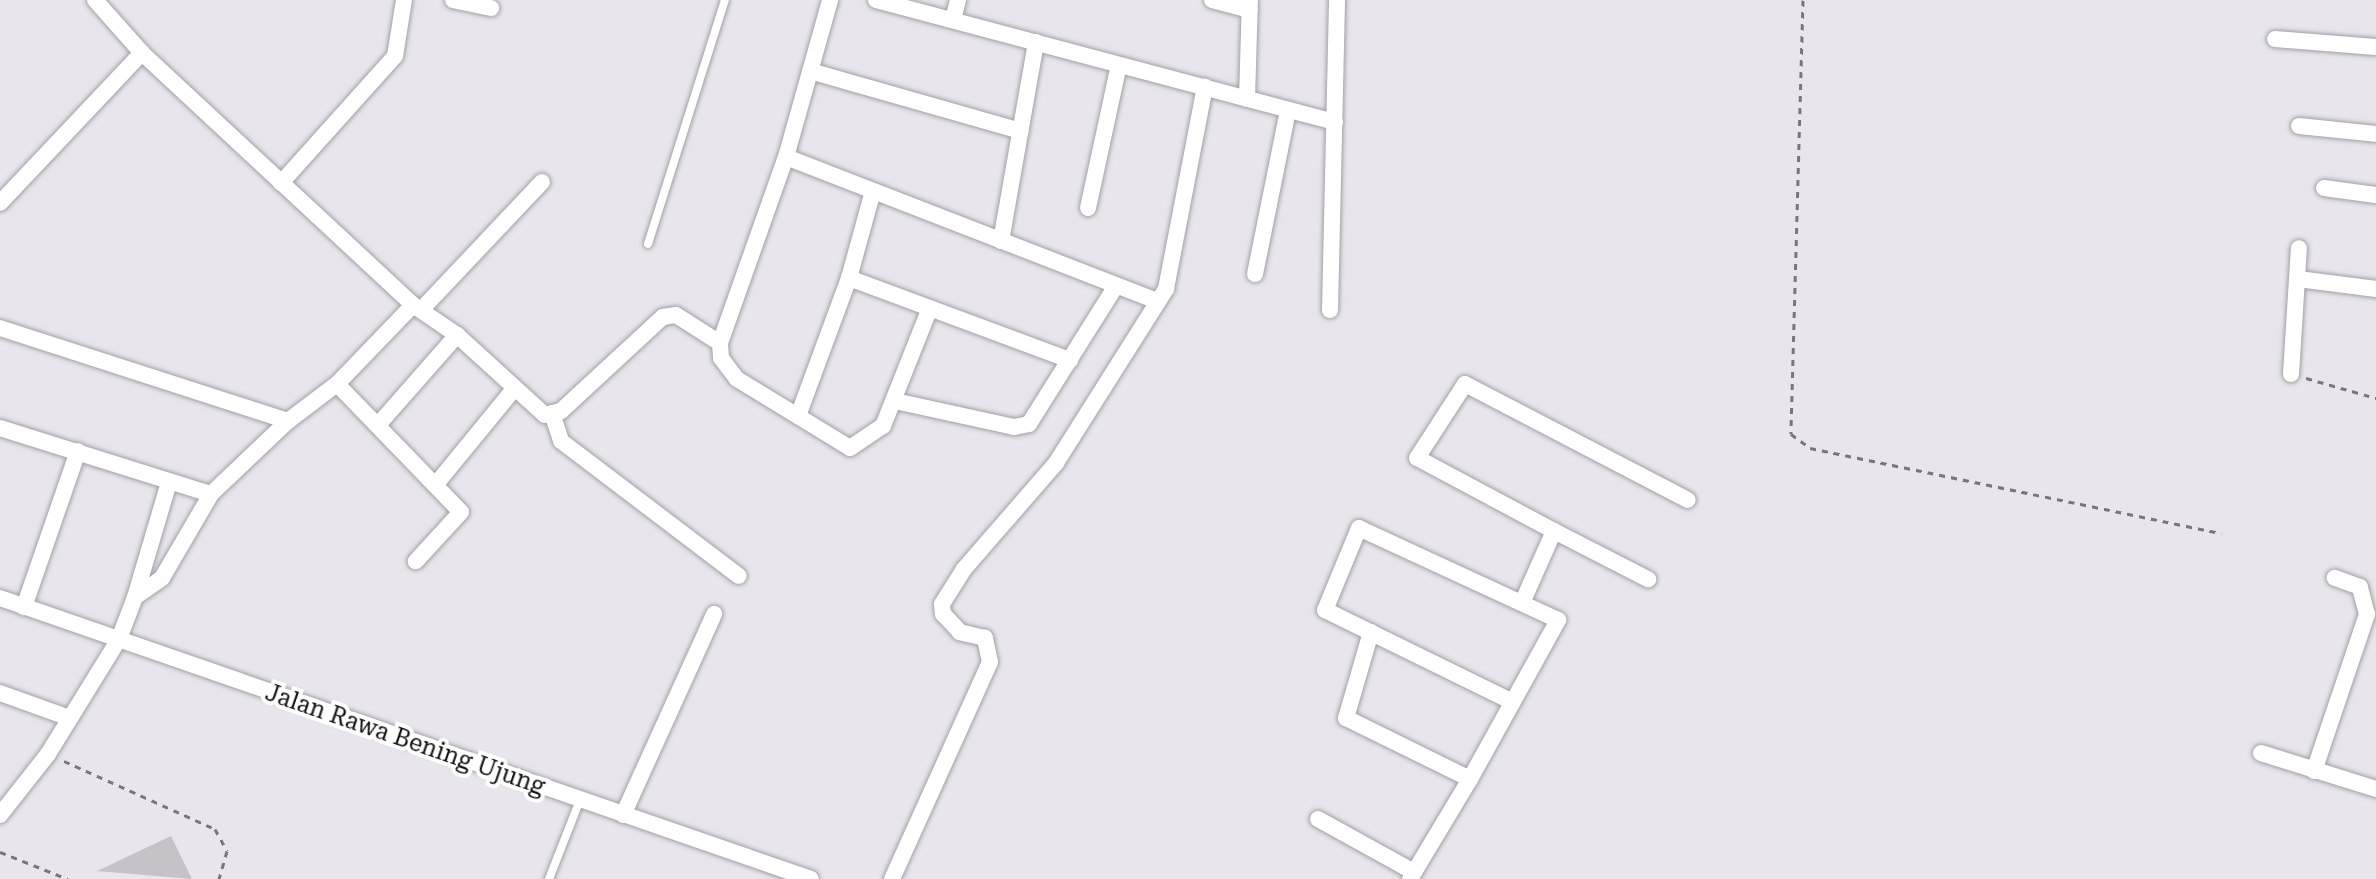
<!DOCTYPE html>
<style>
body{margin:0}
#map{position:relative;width:2376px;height:879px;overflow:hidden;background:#e8e5ec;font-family:"Roboto Serif",serif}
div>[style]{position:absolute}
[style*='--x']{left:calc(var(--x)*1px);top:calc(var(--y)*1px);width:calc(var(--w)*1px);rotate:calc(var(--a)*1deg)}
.building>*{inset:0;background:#c7c2c7}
.path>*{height:3px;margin-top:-1.5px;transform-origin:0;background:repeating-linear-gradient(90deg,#78767a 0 6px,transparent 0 12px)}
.roads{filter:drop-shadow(0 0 2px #a2a0a6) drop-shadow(0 0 2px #a2a0a6)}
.service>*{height:8px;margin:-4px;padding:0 4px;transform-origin:4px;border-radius:4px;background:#fff}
.minor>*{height:16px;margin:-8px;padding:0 8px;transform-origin:8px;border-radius:8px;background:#fff}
span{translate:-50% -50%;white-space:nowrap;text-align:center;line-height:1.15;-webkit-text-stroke:8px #fff;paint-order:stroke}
.street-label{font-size:24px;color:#121113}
</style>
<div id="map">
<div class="building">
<i style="clip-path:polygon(171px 836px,192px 879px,97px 871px)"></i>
</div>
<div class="path">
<i style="--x:1803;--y:0;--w:434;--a:91.6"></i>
<i style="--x:1791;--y:434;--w:24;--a:36"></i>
<i style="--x:1810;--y:448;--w:420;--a:11.7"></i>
<i style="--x:2306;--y:378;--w:73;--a:15.9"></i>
<i style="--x:64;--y:761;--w:166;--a:24.2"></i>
<i style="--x:215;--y:829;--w:25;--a:61"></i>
<i style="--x:227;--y:851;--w:29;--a:106"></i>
<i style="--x:0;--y:852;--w:73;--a:21.7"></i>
</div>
<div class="roads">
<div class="service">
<i style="--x:648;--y:244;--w:256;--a:-72.5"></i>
<i style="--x:549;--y:879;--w:85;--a:-68.6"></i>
</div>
<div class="minor">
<i style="--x:95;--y:0;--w:71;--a:48.4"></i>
<i style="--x:453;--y:0;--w:39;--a:12"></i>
<i style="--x:876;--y:0;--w:475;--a:14.9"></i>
<i style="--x:1212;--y:0;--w:39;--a:15"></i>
<i style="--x:953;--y:20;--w:21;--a:-76"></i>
<i style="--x:2275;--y:39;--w:101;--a:4.5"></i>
<i style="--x:810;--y:71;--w:219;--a:15.9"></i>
<i style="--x:1247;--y:99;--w:99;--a:-88.3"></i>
<i style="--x:2299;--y:126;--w:77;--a:5.9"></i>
<i style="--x:786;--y:157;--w:398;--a:21.2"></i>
<i style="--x:281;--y:183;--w:171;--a:-48.1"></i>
<i style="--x:395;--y:56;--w:57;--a:-80.9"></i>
<i style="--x:2324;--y:188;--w:52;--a:7.7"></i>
<i style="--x:0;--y:203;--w:207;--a:-46.6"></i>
<i style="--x:142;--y:53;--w:370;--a:42.9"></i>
<i style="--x:1088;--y:208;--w:146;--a:-77.8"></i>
<i style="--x:1001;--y:241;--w:202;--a:-80"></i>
<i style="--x:1255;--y:274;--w:167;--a:-78.6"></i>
<i style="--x:849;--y:278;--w:236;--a:20.4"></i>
<i style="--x:2298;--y:279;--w:79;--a:7.3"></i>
<i style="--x:421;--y:310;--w:176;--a:-46.6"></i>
<i style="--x:1330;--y:310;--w:310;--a:-88.7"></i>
<i style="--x:0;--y:328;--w:303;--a:17.9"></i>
<i style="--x:720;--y:343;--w:15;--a:86"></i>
<i style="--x:721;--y:358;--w:26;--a:53"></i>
<i style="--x:737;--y:379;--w:132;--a:31.4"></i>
<i style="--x:850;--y:448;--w:40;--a:-34"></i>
<i style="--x:883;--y:426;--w:127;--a:-68.3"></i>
<i style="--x:2291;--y:374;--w:126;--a:-86.4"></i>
<i style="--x:337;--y:384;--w:178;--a:45.9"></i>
<i style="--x:461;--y:512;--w:67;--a:132.6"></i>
<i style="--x:895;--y:401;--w:122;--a:12.3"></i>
<i style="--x:1014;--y:427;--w:15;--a:-11"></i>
<i style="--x:1029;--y:424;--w:163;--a:-57.8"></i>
<i style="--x:552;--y:413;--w:29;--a:72"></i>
<i style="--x:561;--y:441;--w:223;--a:37.2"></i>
<i style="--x:798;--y:416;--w:147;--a:-69.7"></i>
<i style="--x:849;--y:278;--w:90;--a:-74.6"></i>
<i style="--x:378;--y:425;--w:120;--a:-48.7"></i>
<i style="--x:0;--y:428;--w:221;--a:17.4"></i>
<i style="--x:437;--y:483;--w:122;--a:-50.7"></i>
<i style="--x:1554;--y:531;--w:155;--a:-151.9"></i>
<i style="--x:1417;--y:458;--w:88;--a:-57"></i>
<i style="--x:1465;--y:384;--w:251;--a:27.5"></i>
<i style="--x:135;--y:597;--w:120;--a:-73.5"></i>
<i style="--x:0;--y:598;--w:858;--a:19.11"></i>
<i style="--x:1522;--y:603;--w:79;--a:-66"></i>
<i style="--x:1554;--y:531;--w:106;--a:27.1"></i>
<i style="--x:24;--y:607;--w:165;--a:-70.9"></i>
<i style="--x:1371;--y:632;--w:90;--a:106.2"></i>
<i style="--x:1346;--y:718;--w:138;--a:26.2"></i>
<i style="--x:0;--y:693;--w:71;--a:19.7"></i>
<i style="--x:2261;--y:753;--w:121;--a:17.4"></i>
<i style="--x:2314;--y:771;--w:166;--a:-71.3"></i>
<i style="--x:2367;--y:614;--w:28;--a:-105"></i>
<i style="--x:2360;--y:587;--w:27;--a:-160"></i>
<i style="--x:0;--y:815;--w:78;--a:-51.8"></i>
<i style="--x:48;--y:754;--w:135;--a:-58.3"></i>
<i style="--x:119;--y:639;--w:45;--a:-69.1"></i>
<i style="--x:135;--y:597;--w:33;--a:-35"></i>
<i style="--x:162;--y:578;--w:97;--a:-59.7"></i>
<i style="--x:211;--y:494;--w:106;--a:-43.5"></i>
<i style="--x:288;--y:421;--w:61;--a:-37.1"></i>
<i style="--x:337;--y:384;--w:110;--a:-46.1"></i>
<i style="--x:413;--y:305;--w:53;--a:34.3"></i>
<i style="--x:457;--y:335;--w:119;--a:42.3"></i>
<i style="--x:545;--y:415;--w:16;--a:-14"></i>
<i style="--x:561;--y:411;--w:139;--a:-42.7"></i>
<i style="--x:663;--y:317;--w:13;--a:-9"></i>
<i style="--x:676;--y:315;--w:52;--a:32.5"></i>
<i style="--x:720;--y:343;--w:197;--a:-70.5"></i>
<i style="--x:786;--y:157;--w:163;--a:-74.3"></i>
<i style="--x:623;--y:815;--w:221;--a:-65.6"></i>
<i style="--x:1318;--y:819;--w:110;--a:28.9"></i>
<i style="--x:892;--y:879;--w:238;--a:-65.7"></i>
<i style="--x:990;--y:662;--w:25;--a:-102"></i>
<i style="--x:985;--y:638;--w:26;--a:-167"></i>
<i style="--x:960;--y:632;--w:25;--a:-133"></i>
<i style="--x:943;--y:614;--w:10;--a:-96"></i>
<i style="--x:942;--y:604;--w:41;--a:-57.8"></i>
<i style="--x:964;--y:569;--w:140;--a:-49"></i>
<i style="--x:1056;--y:463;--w:206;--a:-57.7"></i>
<i style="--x:1166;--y:289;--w:206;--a:-79.1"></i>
<i style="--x:1410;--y:879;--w:117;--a:-59"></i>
<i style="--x:1470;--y:779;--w:182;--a:-61"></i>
<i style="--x:1558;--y:620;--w:219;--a:-155.2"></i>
<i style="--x:1359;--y:528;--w:89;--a:112.5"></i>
<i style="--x:1325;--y:610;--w:209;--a:26.1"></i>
</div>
</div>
<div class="street-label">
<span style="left:405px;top:740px;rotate:19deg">Jalan Rawa Bening Ujung</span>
</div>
</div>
